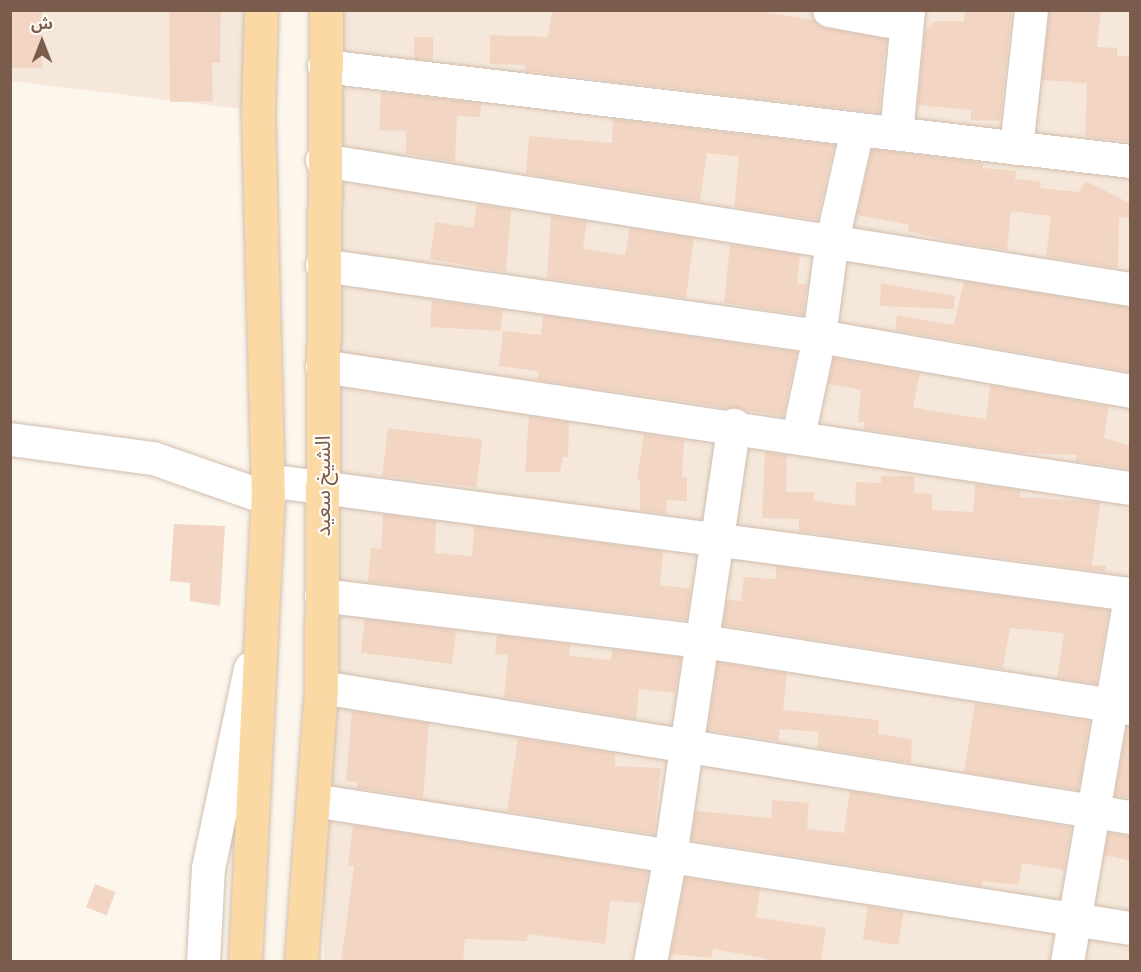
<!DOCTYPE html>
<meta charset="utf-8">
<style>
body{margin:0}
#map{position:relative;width:1141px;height:972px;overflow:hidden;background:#fdf6ec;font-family:"Fira Sans Condensed","Noto Sans Arabic",sans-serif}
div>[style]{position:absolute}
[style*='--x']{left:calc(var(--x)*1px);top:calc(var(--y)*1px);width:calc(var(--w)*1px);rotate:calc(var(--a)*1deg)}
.residential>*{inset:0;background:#f5e8da;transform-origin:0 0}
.building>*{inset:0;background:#f3d5c3;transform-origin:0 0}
.roads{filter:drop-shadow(0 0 2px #d1beb0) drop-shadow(0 0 2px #d1beb0)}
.minor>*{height:33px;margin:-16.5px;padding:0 16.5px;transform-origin:16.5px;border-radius:16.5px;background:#fff}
.major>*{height:33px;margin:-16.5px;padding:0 16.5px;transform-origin:16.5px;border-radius:16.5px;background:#fbd9a5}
span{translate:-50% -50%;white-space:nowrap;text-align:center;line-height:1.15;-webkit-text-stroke:4.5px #fffaf3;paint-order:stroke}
.street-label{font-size:21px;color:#7a5c4d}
.frame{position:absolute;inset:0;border:12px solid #7a5c4d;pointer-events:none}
.north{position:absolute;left:12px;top:12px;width:60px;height:60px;-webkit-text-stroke:4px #fffaf3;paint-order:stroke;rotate:0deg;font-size:16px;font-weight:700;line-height:24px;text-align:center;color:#7a5c4d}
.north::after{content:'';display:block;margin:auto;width:21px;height:27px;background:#7a5c4d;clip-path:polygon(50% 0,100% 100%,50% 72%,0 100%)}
</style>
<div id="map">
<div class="residential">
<i style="clip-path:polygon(11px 11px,256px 11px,258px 111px,11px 81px)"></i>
<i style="left:324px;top:11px;width:806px;height:951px"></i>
</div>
<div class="building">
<i style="left:10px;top:10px;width:32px;height:58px"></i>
<i style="clip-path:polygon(169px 10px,221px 10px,220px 63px,212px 63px,213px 101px,170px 102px)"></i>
<i style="clip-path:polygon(552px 10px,753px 10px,814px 20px,826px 28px,886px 39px,879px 113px,525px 71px,525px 65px,490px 64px,490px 35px,548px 37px)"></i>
<i style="clip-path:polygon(965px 10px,1012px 10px,1000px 121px,971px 120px,971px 110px,918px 105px,925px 31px,935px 21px,964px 21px)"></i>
<i style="clip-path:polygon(1049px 10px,1101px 10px,1097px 47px,1117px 48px,1117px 56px,1131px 56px,1131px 142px,1085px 137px,1087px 83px,1042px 80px)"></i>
<i style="left:433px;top:37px;width:23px;height:19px;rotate:90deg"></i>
<i style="clip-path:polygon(381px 92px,481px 103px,480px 117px,457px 116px,455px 162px,406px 154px,406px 131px,379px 130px)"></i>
<i style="clip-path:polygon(613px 119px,834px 145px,817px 220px,734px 207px,739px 157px,707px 153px,700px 201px,526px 174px,529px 136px,612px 143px)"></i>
<i style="clip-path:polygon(872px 149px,983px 163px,983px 168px,1016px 171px,1015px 179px,1041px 182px,1040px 188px,1079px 192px,1086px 181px,1131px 204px,1131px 219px,1119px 217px,1118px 268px,1046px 257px,1051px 216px,1011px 211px,1007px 250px,948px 241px,908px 231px,909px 225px,857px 215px)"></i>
<i style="clip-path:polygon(477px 204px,511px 209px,506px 272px,430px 259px,435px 222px,473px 228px)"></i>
<i style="clip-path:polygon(551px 216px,587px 221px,583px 249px,625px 255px,630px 228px,694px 238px,686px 298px,547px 278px)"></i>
<i style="clip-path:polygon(730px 244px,800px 255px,797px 284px,807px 284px,803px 315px,724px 303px)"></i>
<i style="clip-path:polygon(964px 281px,1131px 307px,1131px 372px,895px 330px,897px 315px,954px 325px)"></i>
<i style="clip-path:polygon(881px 283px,955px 296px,954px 309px,880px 306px)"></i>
<i style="clip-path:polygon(432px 300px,503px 310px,500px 331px,430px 327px)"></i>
<i style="clip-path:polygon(543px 315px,797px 352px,783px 416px,537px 380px,538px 371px,499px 366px,503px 331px,541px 335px)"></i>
<i style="clip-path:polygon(834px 358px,920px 373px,913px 407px,932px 411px,986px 419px,990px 385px,1109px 406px,1104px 438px,1131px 446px,1131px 469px,1076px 461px,1077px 455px,1022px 453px,864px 429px,865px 422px,858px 422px,861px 390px,828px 384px)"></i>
<i style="clip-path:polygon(529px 416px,569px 422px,568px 457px,563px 457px,560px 472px,525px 472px)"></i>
<i style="left:388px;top:428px;width:95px;height:48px;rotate:7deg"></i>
<i style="clip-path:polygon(644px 434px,684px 440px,682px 477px,687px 477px,687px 501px,667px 500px,666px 514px,640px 510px,640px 480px,637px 480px)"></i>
<i style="clip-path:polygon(765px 452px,787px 455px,786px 492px,815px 492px,814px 501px,855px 506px,856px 482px,881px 483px,881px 476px,915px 476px,914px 493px,932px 494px,932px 510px,973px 512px,975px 484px,1020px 490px,1020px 497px,1100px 502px,1092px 565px,1106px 566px,1105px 572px,799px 531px,799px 519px,762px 518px)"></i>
<i style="clip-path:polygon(383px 514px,436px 521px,435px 553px,472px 556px,474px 526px,663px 551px,660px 585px,691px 589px,686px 620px,368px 582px,371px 548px,381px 549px)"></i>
<i style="clip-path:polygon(174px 524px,225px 526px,220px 606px,190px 601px,190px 583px,170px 581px)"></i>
<i style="clip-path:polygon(776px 566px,1109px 610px,1096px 684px,1057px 678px,1064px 633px,1010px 628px,1003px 669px,723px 625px,727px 600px,741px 601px,744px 577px,776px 579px)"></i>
<i style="left:365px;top:619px;width:92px;height:34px;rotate:7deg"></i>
<i style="clip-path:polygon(497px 635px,570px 644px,569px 656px,611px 660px,612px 649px,681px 657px,675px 693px,639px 689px,636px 719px,504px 697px,508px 655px,495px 654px)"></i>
<i style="clip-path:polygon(718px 662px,787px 673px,783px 710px,879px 720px,878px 734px,912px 739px,911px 763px,817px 748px,819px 732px,780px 729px,778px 741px,708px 730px)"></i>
<i style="left:975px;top:703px;width:116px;height:70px;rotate:9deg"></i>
<i style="clip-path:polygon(352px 711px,429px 723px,423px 798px,357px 788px,357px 782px,346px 781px)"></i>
<i style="clip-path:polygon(1127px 726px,1131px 726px,1131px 798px,1115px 796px)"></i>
<i style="clip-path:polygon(518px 738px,615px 753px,615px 766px,661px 768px,654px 834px,507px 811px)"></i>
<i style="clip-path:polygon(850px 791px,1071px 827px,1064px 870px,1022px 863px,1019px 885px,982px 881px,982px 886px,691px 840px,696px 811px,771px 818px,772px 800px,809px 803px,807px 829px,844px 833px)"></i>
<i style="clip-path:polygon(353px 825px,648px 871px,642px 903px,610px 901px,605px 944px,528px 934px,527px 941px,465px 939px,463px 962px,341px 962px,354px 866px,348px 866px)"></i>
<i style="clip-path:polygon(1108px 833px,1131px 835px,1131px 861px,1104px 855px)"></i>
<i style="clip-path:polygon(685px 877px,760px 889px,756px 917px,826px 928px,821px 962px,784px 962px,713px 949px,712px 958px,671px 954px)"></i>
<i style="left:95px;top:884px;width:22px;height:25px;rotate:21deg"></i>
<i style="left:868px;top:906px;width:36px;height:34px;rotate:9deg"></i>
</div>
<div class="roads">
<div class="minor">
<i style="--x:829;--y:10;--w:78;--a:10.3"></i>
<i style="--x:324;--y:66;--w:812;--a:6.72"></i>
<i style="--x:896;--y:133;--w:124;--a:-84.4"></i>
<i style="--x:1016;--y:148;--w:139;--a:-83.8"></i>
<i style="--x:322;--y:160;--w:818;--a:9.07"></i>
<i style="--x:322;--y:265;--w:502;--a:8.13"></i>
<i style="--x:819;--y:336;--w:316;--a:10"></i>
<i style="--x:322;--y:366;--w:817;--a:8.59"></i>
<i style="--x:798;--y:436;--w:102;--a:-78.1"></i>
<i style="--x:819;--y:336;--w:97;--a:-82.3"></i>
<i style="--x:832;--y:240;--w:114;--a:-77.3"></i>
<i style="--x:10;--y:439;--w:144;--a:7.6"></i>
<i style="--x:153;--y:458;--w:122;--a:19.2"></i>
<i style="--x:267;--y:480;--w:870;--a:7.53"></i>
<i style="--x:321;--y:595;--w:385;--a:6.9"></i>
<i style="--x:703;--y:641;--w:432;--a:8.9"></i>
<i style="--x:321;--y:687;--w:819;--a:9.13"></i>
<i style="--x:313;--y:800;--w:827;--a:8.9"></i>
<i style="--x:203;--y:962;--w:94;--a:-87"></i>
<i style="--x:208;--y:868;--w:204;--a:-78.1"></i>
<i style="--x:650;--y:962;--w:108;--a:-79.3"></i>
<i style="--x:670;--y:856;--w:436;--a:-81.6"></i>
<i style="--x:1067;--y:962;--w:369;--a:-80.2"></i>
</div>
<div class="major">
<i style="--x:245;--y:962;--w:465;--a:-87.2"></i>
<i style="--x:268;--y:498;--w:387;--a:-91.5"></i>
<i style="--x:258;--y:111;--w:101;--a:-88.3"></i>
<i style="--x:301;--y:962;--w:276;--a:-85.8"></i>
<i style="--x:321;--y:687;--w:677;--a:-89.58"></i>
</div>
</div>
<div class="street-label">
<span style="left:323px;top:486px;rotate:-90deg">الشيخ سعيد</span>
</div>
<div class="frame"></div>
<div class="north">ش</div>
</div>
